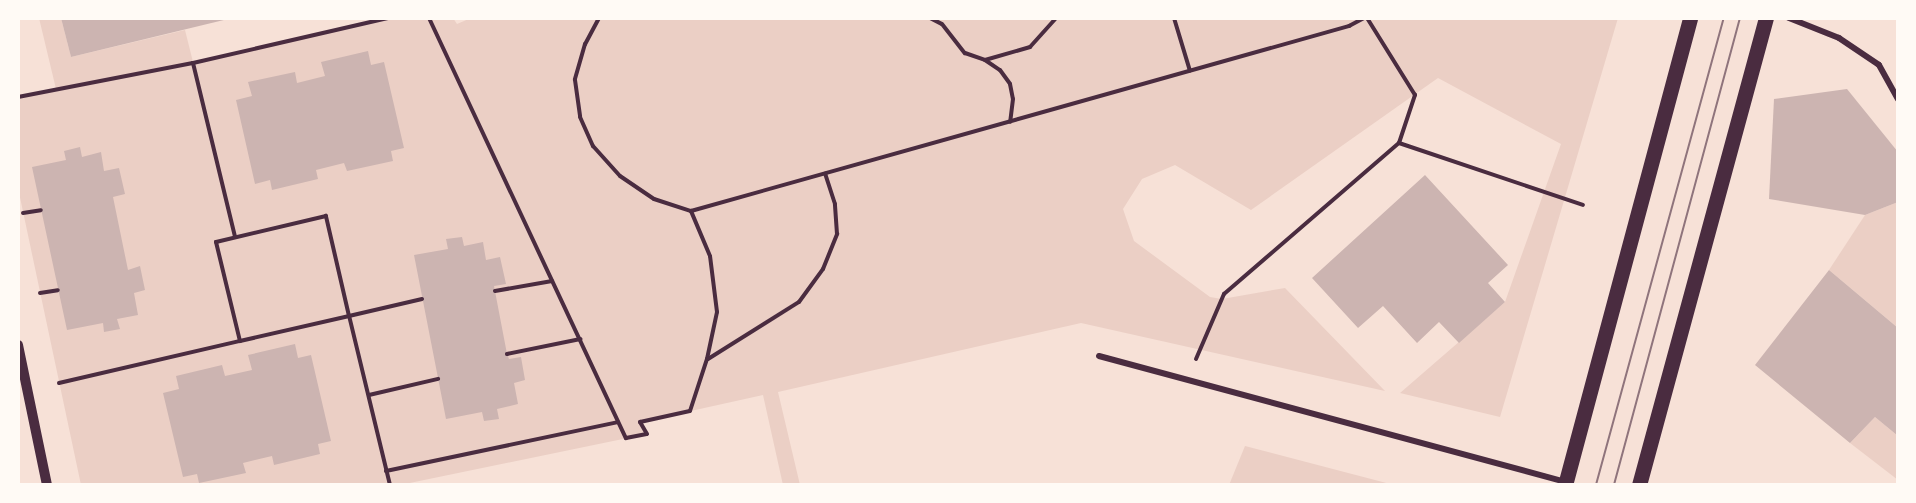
<!DOCTYPE html>
<style>
body{margin:0}
#map{position:relative;width:1916px;height:503px;overflow:hidden;background:#f7e1d7;font-family:Mulish,sans-serif}
div>[style]{position:absolute}
[style*='--x']{left:calc(var(--x)*1px);top:calc(var(--y)*1px);width:calc(var(--w)*1px);rotate:calc(var(--a)*1deg)}
.green>*{inset:0;background:#ebcfc5}
.building>*{inset:0;background:#ccb4b1}
.path>*{height:4px;margin:-2px;padding:0 2px;transform-origin:2px;border-radius:2px;background:#4a2c40}
.minor>*{height:6px;margin:-3px;padding:0 3px;transform-origin:3px;border-radius:3px;background:#4a2c40}
.tertiary>*{height:10px;margin:-5px;padding:0 5px;transform-origin:5px;border-radius:5px;background:#4a2c40}
.primary>*{height:15px;margin:-7.5px;padding:0 7.5px;transform-origin:7.5px;border-radius:7.5px;background:#4a2c40}
.tram>*{height:1.5px;margin:-0.75px;padding:0 0.75px;transform-origin:0.75px;border-radius:0.75px;background:#8f747c}
span{translate:-50% -50%;white-space:nowrap;text-align:center;line-height:1.15;-webkit-text-stroke:6px #fffaf5;paint-order:stroke}
.frame{position:absolute;inset:0;border:20px solid #fffaf5;pointer-events:none}
</style>
<div id="map">
<div class="green">
<i style="clip-path:polygon(39px 18px,61px 18px,71px 57px,185px 30px,193px 62px,391px 18px,453px 18px,457px 24px,471px 18px,1618px 18px,1500px 417px,1400px 393px,1505px 302px,1561px 144px,1438px 78px,1251px 210px,1175px 165px,1142px 179px,1123px 209px,1134px 241px,1210px 297px,1222px 299px,1285px 288px,1385px 391px,1081px 323px,778px 392px,800px 485px,783px 485px,763px 395px,641px 422px,647px 434px,400px 485px,81px 485px,18px 188px,18px 97px,56px 89px)"></i>
<i style="clip-path:polygon(1898px 202px,1898px 328px,1829px 270px,1865px 215px)"></i>
<i style="clip-path:polygon(1875px 417px,1898px 436px,1898px 480px,1850px 443px)"></i>
<i style="clip-path:polygon(1245px 446px,1394px 485px,1229px 485px)"></i>
</div>
<div class="building">
<i style="clip-path:polygon(61px 18px,228px 18px,228px 19px,71px 57px)"></i>
<i style="clip-path:polygon(368px 51px,371px 65px,384px 62px,404px 148px,391px 151px,393px 161px,347px 171px,344px 163px,316px 170px,318px 179px,272px 190px,270px 180px,255px 184px,236px 100px,252px 96px,248px 82px,295px 72px,297px 83px,325px 76px,321px 62px)"></i>
<i style="clip-path:polygon(1847px 89px,1898px 152px,1898px 202px,1865px 215px,1769px 199px,1774px 99px)"></i>
<i style="clip-path:polygon(80px 147px,82px 157px,101px 152px,104px 171px,119px 168px,125px 194px,113px 197px,128px 270px,140px 266px,145px 290px,134px 293px,138px 315px,117px 319px,120px 329px,104px 332px,103px 323px,67px 330px,32px 167px,66px 160px,64px 151px)"></i>
<i style="clip-path:polygon(1425px 175px,1508px 265px,1488px 283px,1505px 302px,1459px 343px,1439px 322px,1417px 343px,1383px 306px,1358px 328px,1312px 278px)"></i>
<i style="clip-path:polygon(462px 237px,464px 246px,483px 242px,486px 260px,500px 257px,506px 284px,494px 286px,507px 354px,509px 359px,521px 357px,525px 380px,514px 383px,518px 404px,497px 409px,499px 419px,484px 421px,482px 412px,446px 419px,414px 255px,448px 249px,446px 239px)"></i>
<i style="clip-path:polygon(1829px 270px,1898px 328px,1898px 436px,1875px 417px,1850px 443px,1755px 365px)"></i>
<i style="clip-path:polygon(295px 344px,298px 358px,311px 355px,331px 441px,318px 444px,320px 454px,274px 465px,272px 456px,243px 463px,246px 473px,199px 483px,197px 474px,183px 477px,163px 393px,179px 389px,176px 376px,222px 365px,225px 376px,252px 370px,248px 355px)"></i>
</div>
<div class="path">
<i style="--x:429;--y:18;--w:464;--a:64.9"></i>
<i style="--x:626;--y:438;--w:21;--a:-11"></i>
<i style="--x:647;--y:434;--w:14;--a:-120"></i>
<i style="--x:640;--y:422;--w:51;--a:-12.4"></i>
<i style="--x:690;--y:411;--w:55;--a:-71.9"></i>
<i style="--x:707;--y:359;--w:48;--a:-78"></i>
<i style="--x:717;--y:312;--w:56;--a:-97.1"></i>
<i style="--x:710;--y:256;--w:49;--a:-112.9"></i>
<i style="--x:599;--y:18;--w:30;--a:118"></i>
<i style="--x:585;--y:44;--w:37;--a:106"></i>
<i style="--x:575;--y:80;--w:37;--a:82"></i>
<i style="--x:580;--y:117;--w:32;--a:66"></i>
<i style="--x:593;--y:146;--w:40;--a:48"></i>
<i style="--x:620;--y:176;--w:41;--a:34.1"></i>
<i style="--x:654;--y:199;--w:39;--a:18"></i>
<i style="--x:691;--y:211;--w:684;--a:-15.7"></i>
<i style="--x:1349;--y:26;--w:17;--a:-28"></i>
<i style="--x:930;--y:18;--w:13;--a:27"></i>
<i style="--x:942;--y:24;--w:37;--a:52"></i>
<i style="--x:965;--y:53;--w:21;--a:19"></i>
<i style="--x:985;--y:60;--w:47;--a:-16.1"></i>
<i style="--x:1030;--y:47;--w:39;--a:-48"></i>
<i style="--x:1174;--y:18;--w:55;--a:73.2"></i>
<i style="--x:985;--y:60;--w:18;--a:34"></i>
<i style="--x:1000;--y:70;--w:17;--a:54"></i>
<i style="--x:1010;--y:84;--w:15;--a:79"></i>
<i style="--x:1013;--y:99;--w:23;--a:97"></i>
<i style="--x:193;--y:63;--w:179;--a:76.4"></i>
<i style="--x:18;--y:97;--w:178;--a:-11"></i>
<i style="--x:193;--y:63;--w:200;--a:-13"></i>
<i style="--x:1399;--y:143;--w:194;--a:18.6"></i>
<i style="--x:23;--y:213;--w:18;--a:-9"></i>
<i style="--x:495;--y:291;--w:58;--a:-10"></i>
<i style="--x:40;--y:293;--w:18;--a:-9"></i>
<i style="--x:507;--y:354;--w:75;--a:-11.6"></i>
<i style="--x:708;--y:359;--w:107;--a:-32.1"></i>
<i style="--x:799;--y:302;--w:41;--a:-54"></i>
<i style="--x:823;--y:269;--w:38;--a:-68"></i>
<i style="--x:837;--y:234;--w:30;--a:-94"></i>
<i style="--x:835;--y:204;--w:32;--a:-108"></i>
<i style="--x:1196;--y:359;--w:71;--a:-66.7"></i>
<i style="--x:1224;--y:294;--w:231;--a:-40.8"></i>
<i style="--x:1399;--y:143;--w:51;--a:-71.6"></i>
<i style="--x:1415;--y:95;--w:91;--a:-121.9"></i>
<i style="--x:59;--y:383;--w:186;--a:-13.1"></i>
<i style="--x:369;--y:395;--w:71;--a:-13.1"></i>
<i style="--x:386;--y:471;--w:237;--a:-11.9"></i>
<i style="--x:390;--y:485;--w:174;--a:-103.6"></i>
<i style="--x:349;--y:316;--w:103;--a:-103"></i>
<i style="--x:326;--y:216;--w:113;--a:166.7"></i>
<i style="--x:216;--y:242;--w:102;--a:76.4"></i>
<i style="--x:240;--y:341;--w:112;--a:-12.9"></i>
<i style="--x:349;--y:316;--w:75;--a:-13.1"></i>
</div>
<div class="minor">
<i style="--x:1789;--y:18;--w:54;--a:21.8"></i>
<i style="--x:1839;--y:38;--w:48;--a:34"></i>
<i style="--x:1879;--y:65;--w:39;--a:61"></i>
<i style="--x:1099;--y:356;--w:483;--a:15.1"></i>
</div>
<div class="tertiary">
<i style="--x:18;--y:345;--w:143;--a:78.3"></i>
</div>
<div class="primary">
<i style="--x:1565;--y:485;--w:483;--a:-75"></i>
<i style="--x:1639;--y:485;--w:484;--a:-74.8"></i>
</div>
<div class="tram">
<i style="--x:1596;--y:485;--w:484;--a:-74.7"></i>
<i style="--x:1614;--y:485;--w:484;--a:-74.9"></i>
</div>
<div class="frame"></div>
</div>
